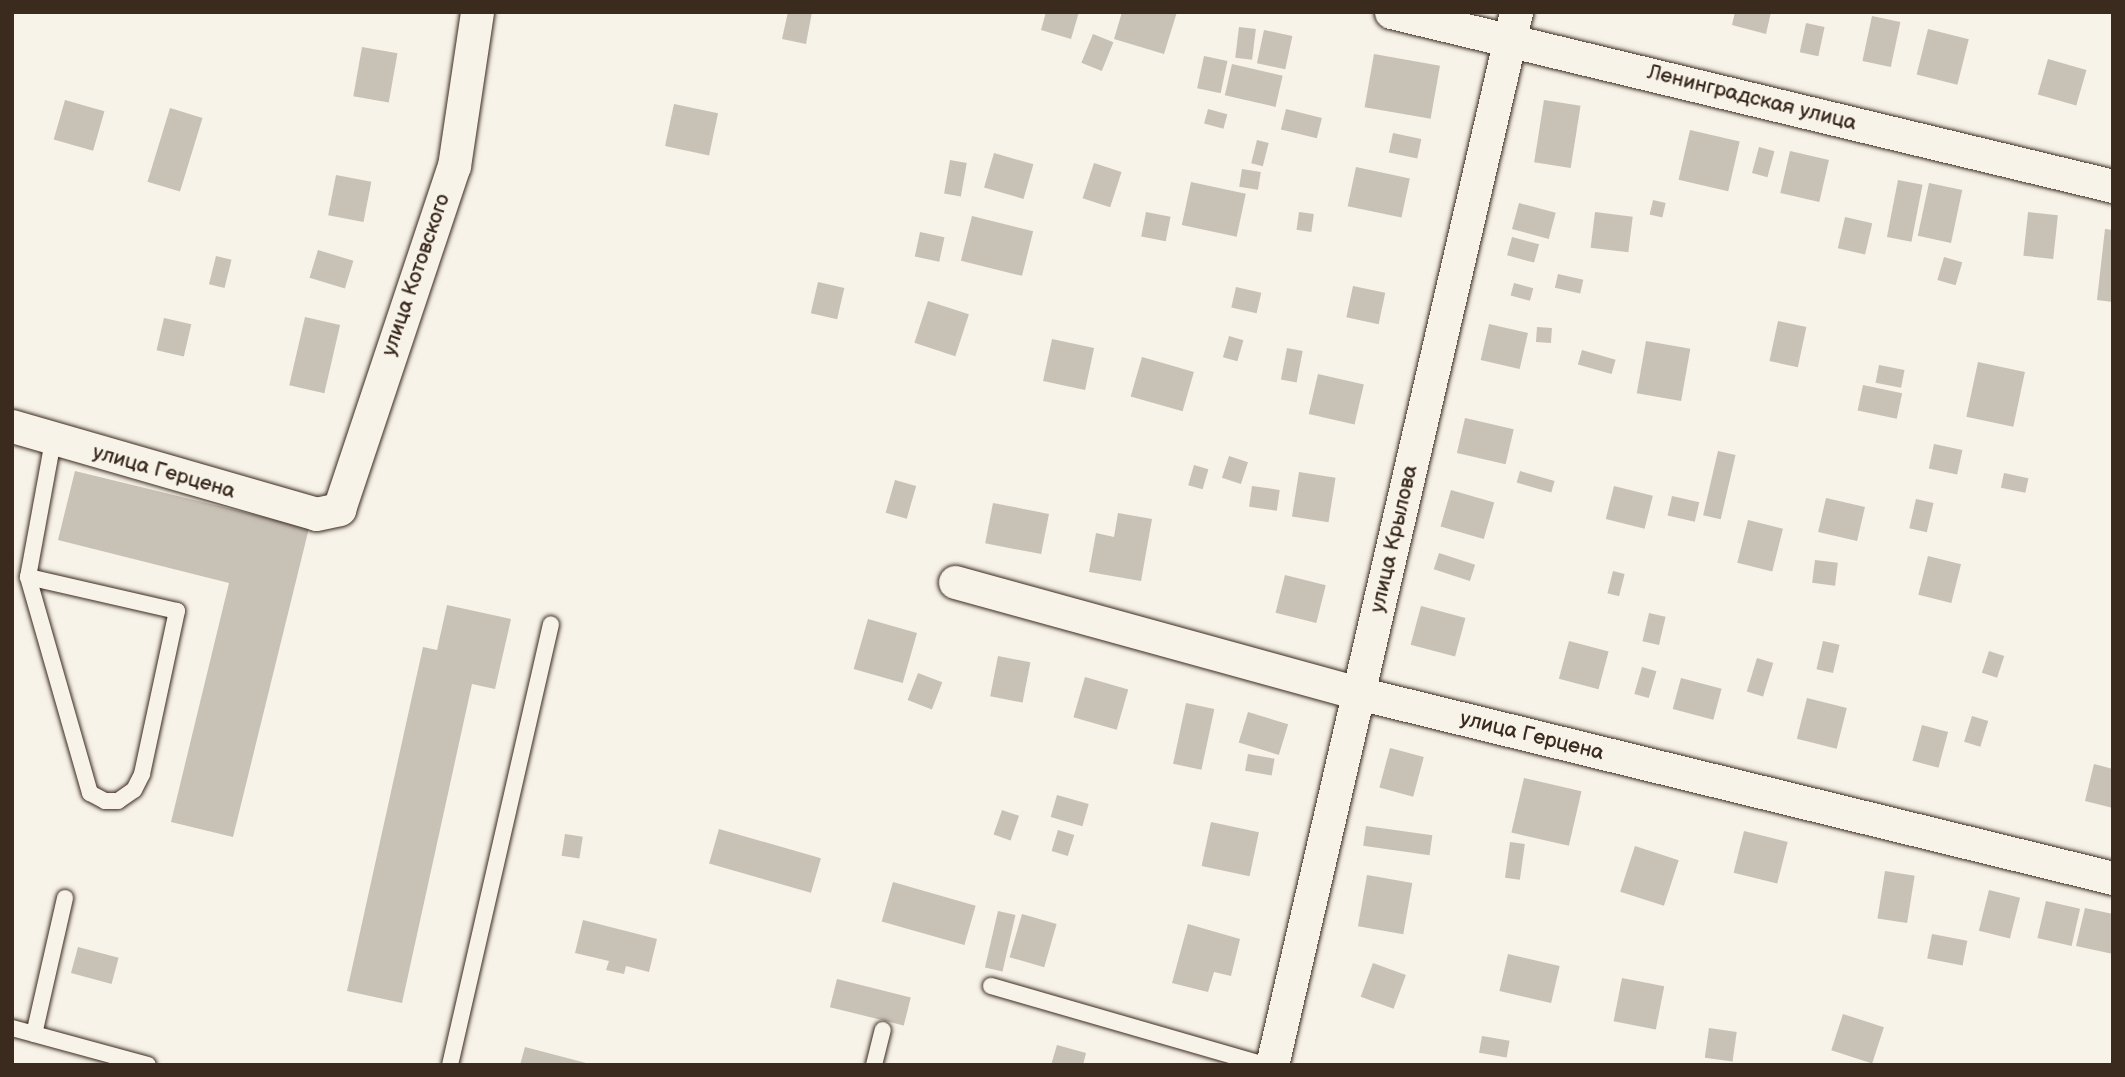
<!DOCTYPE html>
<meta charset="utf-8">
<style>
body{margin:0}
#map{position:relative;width:2125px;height:1077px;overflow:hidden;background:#f7f3e8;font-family:"Balsamiq Sans",sans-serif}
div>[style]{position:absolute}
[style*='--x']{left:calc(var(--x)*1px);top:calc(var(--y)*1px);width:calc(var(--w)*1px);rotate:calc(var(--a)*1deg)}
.building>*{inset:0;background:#c8c1b6;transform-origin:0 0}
.roads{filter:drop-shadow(0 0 2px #3b2a1e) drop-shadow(0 0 2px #3b2a1e)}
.lane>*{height:16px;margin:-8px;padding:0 8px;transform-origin:8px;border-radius:8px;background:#f7f3e8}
.street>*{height:33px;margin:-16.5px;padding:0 16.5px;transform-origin:16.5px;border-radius:16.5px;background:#f7f3e8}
span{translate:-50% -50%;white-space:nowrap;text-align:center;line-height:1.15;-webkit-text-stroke:5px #f7f3e8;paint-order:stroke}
.street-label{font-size:21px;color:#3b2a1e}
.frame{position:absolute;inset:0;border:14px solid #3b2a1e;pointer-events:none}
</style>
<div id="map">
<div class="building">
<i style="clip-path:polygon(788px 12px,812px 12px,806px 44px,782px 39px)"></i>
<i style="clip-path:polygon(1046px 12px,1079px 12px,1071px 39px,1041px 30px)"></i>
<i style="clip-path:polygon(1122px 12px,1177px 12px,1164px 54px,1114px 39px)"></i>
<i style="clip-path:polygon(1735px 12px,1771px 12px,1766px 34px,1732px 25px)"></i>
<i style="left:1872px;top:16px;width:29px;height:46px;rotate:12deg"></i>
<i style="left:1806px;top:23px;width:19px;height:30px;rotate:12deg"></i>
<i style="left:1239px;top:27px;width:17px;height:31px;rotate:7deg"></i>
<i style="left:1928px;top:29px;width:42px;height:47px;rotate:14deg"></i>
<i style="left:1264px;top:30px;width:29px;height:34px;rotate:12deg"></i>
<i style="left:1093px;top:34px;width:22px;height:31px;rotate:22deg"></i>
<i style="left:362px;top:47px;width:36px;height:50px;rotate:10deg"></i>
<i style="left:1374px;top:54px;width:67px;height:54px;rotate:10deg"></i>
<i style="left:1204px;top:56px;width:24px;height:33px;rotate:12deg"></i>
<i style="left:2048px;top:59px;width:40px;height:37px;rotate:16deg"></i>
<i style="left:1232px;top:64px;width:52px;height:32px;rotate:13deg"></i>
<i style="left:65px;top:100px;width:41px;height:41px;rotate:16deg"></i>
<i style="left:1544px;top:100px;width:37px;height:63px;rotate:9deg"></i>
<i style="left:674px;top:104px;width:45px;height:43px;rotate:12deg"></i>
<i style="left:170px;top:108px;width:34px;height:77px;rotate:17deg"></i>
<i style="left:1208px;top:109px;width:20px;height:15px;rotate:15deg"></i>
<i style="left:1286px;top:109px;width:37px;height:21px;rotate:14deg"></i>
<i style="left:1690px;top:130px;width:51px;height:51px;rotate:13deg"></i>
<i style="left:1393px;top:133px;width:29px;height:20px;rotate:12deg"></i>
<i style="left:1257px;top:140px;width:12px;height:24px;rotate:14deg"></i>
<i style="left:1759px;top:147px;width:16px;height:27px;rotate:15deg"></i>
<i style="left:1790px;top:151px;width:40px;height:43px;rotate:13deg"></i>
<i style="left:994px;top:153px;width:41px;height:36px;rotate:16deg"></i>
<i style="left:950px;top:160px;width:17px;height:34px;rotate:10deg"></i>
<i style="left:1094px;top:163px;width:29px;height:37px;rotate:18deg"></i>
<i style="left:1356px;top:167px;width:55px;height:40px;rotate:12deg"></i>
<i style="left:1242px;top:169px;width:19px;height:18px;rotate:9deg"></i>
<i style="left:336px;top:175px;width:36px;height:41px;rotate:11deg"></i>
<i style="left:1898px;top:180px;width:25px;height:58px;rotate:11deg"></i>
<i style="left:1191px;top:182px;width:56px;height:44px;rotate:12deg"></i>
<i style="left:1929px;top:183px;width:34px;height:54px;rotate:12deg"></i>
<i style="left:1653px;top:200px;width:13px;height:15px;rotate:13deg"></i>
<i style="left:1519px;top:203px;width:38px;height:27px;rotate:15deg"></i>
<i style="left:1146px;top:212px;width:25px;height:25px;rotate:11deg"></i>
<i style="left:1299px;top:212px;width:15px;height:18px;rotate:8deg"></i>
<i style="left:1595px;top:212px;width:38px;height:36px;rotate:7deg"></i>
<i style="left:2028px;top:212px;width:30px;height:44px;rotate:6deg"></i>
<i style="left:972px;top:216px;width:63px;height:46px;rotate:14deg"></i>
<i style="left:1845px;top:217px;width:28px;height:32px;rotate:13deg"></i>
<i style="clip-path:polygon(2105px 229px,2113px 230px,2113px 302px,2097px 300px)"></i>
<i style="left:920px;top:232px;width:25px;height:25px;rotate:12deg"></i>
<i style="left:1512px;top:237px;width:28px;height:19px;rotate:15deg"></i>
<i style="left:318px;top:250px;width:37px;height:29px;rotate:17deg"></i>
<i style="left:216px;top:256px;width:16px;height:29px;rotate:14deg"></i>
<i style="left:1944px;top:257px;width:19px;height:24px;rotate:16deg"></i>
<i style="left:1558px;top:274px;width:26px;height:14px;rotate:13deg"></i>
<i style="left:818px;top:282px;width:27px;height:32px;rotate:13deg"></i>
<i style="left:1514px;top:283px;width:20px;height:13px;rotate:15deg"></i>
<i style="left:1353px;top:286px;width:33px;height:32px;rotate:12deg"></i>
<i style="left:1236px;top:287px;width:26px;height:21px;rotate:13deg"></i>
<i style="left:928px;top:301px;width:43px;height:44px;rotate:18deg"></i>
<i style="left:305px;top:317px;width:36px;height:70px;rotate:13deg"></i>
<i style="left:164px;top:318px;width:28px;height:33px;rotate:13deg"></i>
<i style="left:1778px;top:321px;width:29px;height:41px;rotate:12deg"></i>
<i style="left:1489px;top:324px;width:40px;height:37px;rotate:13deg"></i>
<i style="left:1537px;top:327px;width:15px;height:15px;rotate:4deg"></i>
<i style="left:1229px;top:336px;width:15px;height:22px;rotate:16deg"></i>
<i style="left:1052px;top:339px;width:43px;height:43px;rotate:12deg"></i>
<i style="left:1646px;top:341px;width:45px;height:53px;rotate:10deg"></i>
<i style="left:1287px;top:348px;width:16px;height:32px;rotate:11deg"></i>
<i style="left:1582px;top:350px;width:35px;height:15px;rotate:16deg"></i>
<i style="left:1142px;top:357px;width:54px;height:41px;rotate:16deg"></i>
<i style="left:1978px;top:362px;width:48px;height:56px;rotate:12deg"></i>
<i style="left:1879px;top:365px;width:26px;height:18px;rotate:11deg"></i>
<i style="left:1318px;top:374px;width:47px;height:41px;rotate:13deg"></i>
<i style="left:1863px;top:385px;width:40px;height:26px;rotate:12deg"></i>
<i style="left:1465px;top:418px;width:50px;height:36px;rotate:13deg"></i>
<i style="left:1934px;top:444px;width:29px;height:25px;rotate:12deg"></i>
<i style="left:1718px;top:451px;width:18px;height:66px;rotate:13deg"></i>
<i style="left:1229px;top:456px;width:20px;height:23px;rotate:18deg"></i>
<i style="left:1194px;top:465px;width:15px;height:21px;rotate:16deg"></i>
<i style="clip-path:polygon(75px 471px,309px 528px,233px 837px,171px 822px,229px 583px,58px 540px)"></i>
<i style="left:1520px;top:471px;width:36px;height:12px;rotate:16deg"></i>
<i style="left:1299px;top:472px;width:37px;height:45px;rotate:9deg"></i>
<i style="left:2004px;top:473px;width:25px;height:15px;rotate:12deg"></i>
<i style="left:895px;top:480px;width:22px;height:34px;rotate:16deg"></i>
<i style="left:1252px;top:486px;width:28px;height:21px;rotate:8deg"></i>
<i style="left:1614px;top:486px;width:40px;height:34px;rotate:14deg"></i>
<i style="left:1451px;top:490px;width:45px;height:38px;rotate:16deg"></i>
<i style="left:1672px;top:496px;width:28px;height:20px;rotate:13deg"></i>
<i style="left:1826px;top:498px;width:40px;height:35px;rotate:13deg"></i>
<i style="left:1916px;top:499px;width:18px;height:30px;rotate:13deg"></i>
<i style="left:993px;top:503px;width:57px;height:41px;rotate:11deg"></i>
<i style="clip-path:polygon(1118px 513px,1152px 519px,1141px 581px,1089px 572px,1096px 533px,1114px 537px)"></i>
<i style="left:1748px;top:520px;width:36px;height:44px;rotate:14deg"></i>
<i style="left:1439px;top:553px;width:38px;height:17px;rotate:18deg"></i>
<i style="left:1928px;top:556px;width:34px;height:40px;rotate:14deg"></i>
<i style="left:1815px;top:560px;width:23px;height:23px;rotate:7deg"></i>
<i style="left:1613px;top:571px;width:12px;height:23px;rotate:14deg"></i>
<i style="left:1285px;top:575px;width:42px;height:39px;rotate:14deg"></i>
<i style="clip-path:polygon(447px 605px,511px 619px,495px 689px,472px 684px,402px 1003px,347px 991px,423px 647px,437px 650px)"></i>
<i style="left:1421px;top:606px;width:46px;height:40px;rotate:15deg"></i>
<i style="left:1649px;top:613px;width:17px;height:29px;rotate:13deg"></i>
<i style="left:868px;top:619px;width:51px;height:52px;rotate:16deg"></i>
<i style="left:1569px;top:641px;width:41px;height:39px;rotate:15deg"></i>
<i style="left:1823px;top:641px;width:17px;height:29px;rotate:13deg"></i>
<i style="left:1989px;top:651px;width:16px;height:23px;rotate:18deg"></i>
<i style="left:998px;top:656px;width:33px;height:41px;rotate:11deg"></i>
<i style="left:1757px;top:658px;width:17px;height:35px;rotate:17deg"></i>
<i style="left:1642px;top:667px;width:15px;height:28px;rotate:16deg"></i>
<i style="left:918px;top:673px;width:26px;height:29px;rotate:21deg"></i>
<i style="left:1085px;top:677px;width:45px;height:42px;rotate:16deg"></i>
<i style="left:1681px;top:678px;width:42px;height:32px;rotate:15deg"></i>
<i style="left:1807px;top:698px;width:41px;height:42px;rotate:14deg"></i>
<i style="left:1186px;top:703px;width:29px;height:62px;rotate:12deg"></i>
<i style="left:1248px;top:712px;width:42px;height:32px;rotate:17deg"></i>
<i style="left:1972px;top:716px;width:17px;height:27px;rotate:17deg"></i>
<i style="left:1922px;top:725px;width:27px;height:37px;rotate:15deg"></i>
<i style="left:1390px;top:748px;width:35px;height:41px;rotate:15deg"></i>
<i style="left:1248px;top:754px;width:27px;height:17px;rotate:10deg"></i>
<i style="clip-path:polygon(2094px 764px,2113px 769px,2113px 808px,2085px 801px)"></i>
<i style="left:1524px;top:778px;width:59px;height:56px;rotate:13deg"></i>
<i style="left:1057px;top:795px;width:33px;height:23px;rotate:16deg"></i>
<i style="left:1002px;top:810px;width:18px;height:26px;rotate:19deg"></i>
<i style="left:1211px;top:822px;width:49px;height:45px;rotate:12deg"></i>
<i style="left:1366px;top:826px;width:67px;height:20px;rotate:8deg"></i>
<i style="left:719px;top:829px;width:106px;height:36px;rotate:16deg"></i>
<i style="left:1058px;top:830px;width:17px;height:22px;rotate:17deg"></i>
<i style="left:1744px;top:831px;width:45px;height:43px;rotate:14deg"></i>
<i style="left:565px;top:834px;width:18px;height:22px;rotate:9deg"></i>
<i style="left:1510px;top:842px;width:15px;height:36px;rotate:8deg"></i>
<i style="left:1635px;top:846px;width:46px;height:48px;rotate:18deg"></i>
<i style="left:1885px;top:871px;width:30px;height:48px;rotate:9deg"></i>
<i style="left:1367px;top:875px;width:46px;height:52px;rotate:10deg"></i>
<i style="left:893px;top:882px;width:86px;height:41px;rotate:16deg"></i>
<i style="left:1989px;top:890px;width:32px;height:42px;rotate:14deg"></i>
<i style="left:2046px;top:901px;width:35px;height:38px;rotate:13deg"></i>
<i style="clip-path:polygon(2085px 908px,2113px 914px,2113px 954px,2076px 946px)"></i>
<i style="left:998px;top:911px;width:18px;height:58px;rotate:13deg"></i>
<i style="left:1022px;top:914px;width:36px;height:45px;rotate:16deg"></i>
<i style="clip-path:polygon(583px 920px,657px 939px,649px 972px,626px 966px,624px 974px,606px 970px,609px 961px,575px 953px)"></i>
<i style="clip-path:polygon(1188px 924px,1240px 939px,1231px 976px,1214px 972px,1208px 992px,1172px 983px)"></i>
<i style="left:1932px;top:934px;width:36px;height:25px;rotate:11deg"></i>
<i style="left:78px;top:947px;width:42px;height:27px;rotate:15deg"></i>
<i style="left:1508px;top:954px;width:53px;height:38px;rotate:13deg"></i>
<i style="left:1373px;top:963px;width:35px;height:36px;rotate:20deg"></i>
<i style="left:1622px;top:978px;width:43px;height:44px;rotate:11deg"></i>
<i style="left:837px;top:979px;width:76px;height:29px;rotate:14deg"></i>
<i style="left:1843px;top:1014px;width:43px;height:38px;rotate:18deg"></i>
<i style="left:1709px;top:1028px;width:28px;height:30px;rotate:8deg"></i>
<i style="left:1482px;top:1036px;width:28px;height:17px;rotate:10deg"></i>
<i style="clip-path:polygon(1057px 1045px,1086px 1053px,1083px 1065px,1051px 1065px)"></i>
<i style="clip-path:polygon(525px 1047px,590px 1064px,590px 1065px,520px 1065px)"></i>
</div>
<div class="roads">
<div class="lane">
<i style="--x:28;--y:577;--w:225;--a:74"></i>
<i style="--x:90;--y:793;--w:17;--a:28"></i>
<i style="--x:105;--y:801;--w:13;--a:0"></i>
<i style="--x:118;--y:801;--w:19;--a:-35"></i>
<i style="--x:134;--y:790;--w:18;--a:-63"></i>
<i style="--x:142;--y:774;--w:167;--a:-77.9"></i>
<i style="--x:177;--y:611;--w:153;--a:-167.1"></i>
<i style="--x:28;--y:577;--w:138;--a:-79.6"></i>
<i style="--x:65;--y:898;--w:139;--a:102.8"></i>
<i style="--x:34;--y:1034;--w:118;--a:15.2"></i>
<i style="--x:991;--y:986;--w:285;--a:16.1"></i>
<i style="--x:12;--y:1028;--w:23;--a:15"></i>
<i style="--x:450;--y:1065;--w:452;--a:-77.1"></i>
<i style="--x:874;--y:1065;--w:36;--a:-76"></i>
</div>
<div class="street">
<i style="--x:1391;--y:12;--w:743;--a:13.55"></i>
<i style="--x:12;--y:426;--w:316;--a:16.1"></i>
<i style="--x:316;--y:514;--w:24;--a:-12"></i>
<i style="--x:339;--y:509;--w:362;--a:-71.5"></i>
<i style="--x:454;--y:166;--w:156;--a:-81.5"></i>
<i style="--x:955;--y:582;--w:418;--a:15.4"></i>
<i style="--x:1358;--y:693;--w:777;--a:13.77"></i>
<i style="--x:1272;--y:1065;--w:1081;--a:-76.95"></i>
</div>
</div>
<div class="street-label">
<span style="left:1752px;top:98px;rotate:14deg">Ленинградская улица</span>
<span style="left:416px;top:275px;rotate:-71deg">улица Котовского</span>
<span style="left:164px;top:472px;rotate:16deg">улица Герцена</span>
<span style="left:1394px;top:539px;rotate:-77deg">улица Крылова</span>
<span style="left:1532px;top:736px;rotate:14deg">улица Герцена</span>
</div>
<div class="frame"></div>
</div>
